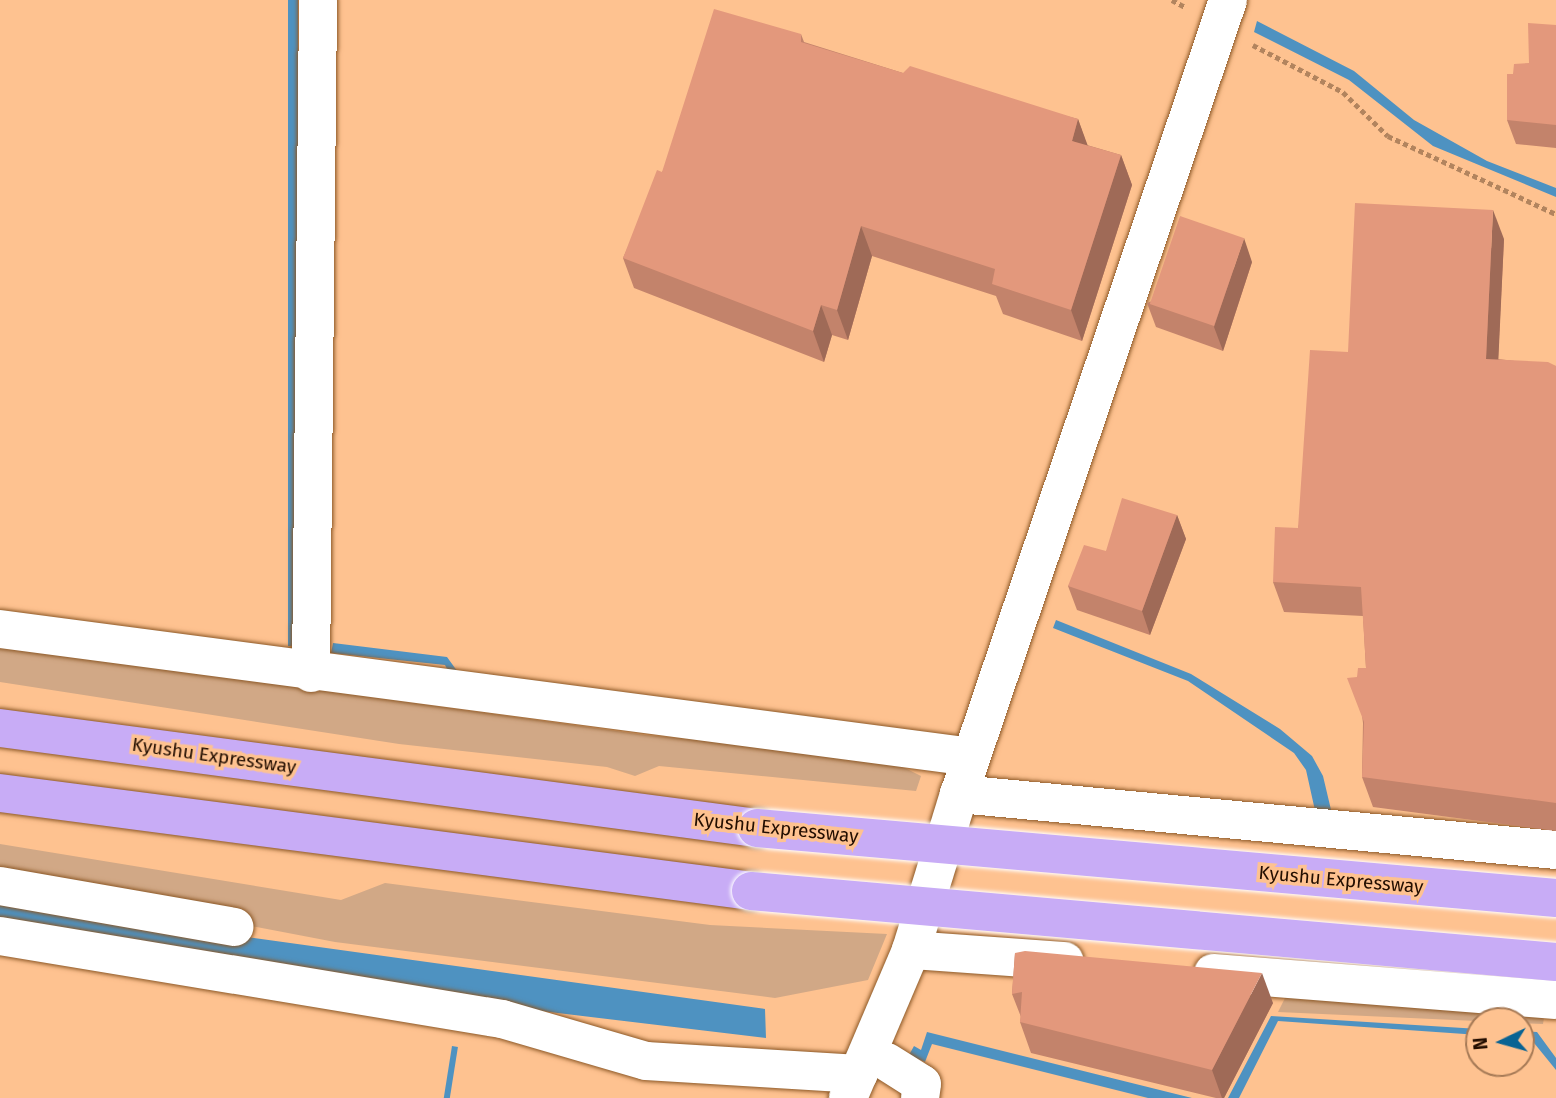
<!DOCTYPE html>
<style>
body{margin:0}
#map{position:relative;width:1556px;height:1098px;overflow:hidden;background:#fec290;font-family:"Fira Sans",sans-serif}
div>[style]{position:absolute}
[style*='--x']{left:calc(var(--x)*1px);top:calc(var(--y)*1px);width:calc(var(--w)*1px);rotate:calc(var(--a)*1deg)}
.green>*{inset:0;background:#d1a886}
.water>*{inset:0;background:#4e92c1;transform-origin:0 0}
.path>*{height:4.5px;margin-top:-2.25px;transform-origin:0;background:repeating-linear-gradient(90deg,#b2845e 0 5px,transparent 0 8.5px)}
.roads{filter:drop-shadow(0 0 2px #8c5826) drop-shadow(0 0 2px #8c5826)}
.minor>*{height:38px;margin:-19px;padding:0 19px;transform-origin:19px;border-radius:19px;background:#fff}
.highway>*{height:38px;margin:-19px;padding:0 19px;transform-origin:19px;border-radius:19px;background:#c8acf6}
.bridges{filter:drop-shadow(0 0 2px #fff) drop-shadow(0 0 2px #fff)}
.highway-bridge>*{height:38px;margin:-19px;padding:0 19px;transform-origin:19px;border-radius:19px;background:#c8acf6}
.wall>*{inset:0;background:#c3836b}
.shaded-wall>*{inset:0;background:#9f6a57}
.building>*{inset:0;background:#e3987c;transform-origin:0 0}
span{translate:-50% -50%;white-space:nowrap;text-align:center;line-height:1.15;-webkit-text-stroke:7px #fec290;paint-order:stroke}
.street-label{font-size:19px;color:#230e00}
.north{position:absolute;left:1465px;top:1007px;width:70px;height:70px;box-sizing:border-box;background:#fec290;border:2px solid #a67a56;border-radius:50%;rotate:265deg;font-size:19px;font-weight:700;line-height:28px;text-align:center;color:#230e00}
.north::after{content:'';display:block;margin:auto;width:24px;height:32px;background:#096393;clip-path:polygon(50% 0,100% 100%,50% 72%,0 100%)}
</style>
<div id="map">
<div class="green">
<i style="clip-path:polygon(0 646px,645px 735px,881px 756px,921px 776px,916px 791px,659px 766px,635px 776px,607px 767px,399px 744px,0 682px)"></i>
<i style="clip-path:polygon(0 844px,341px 900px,385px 883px,710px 925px,887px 934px,868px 980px,775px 998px,335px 942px,0 878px)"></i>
<i style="clip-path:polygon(1291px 986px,1546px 1005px,1543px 1024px,1278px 1012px)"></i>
</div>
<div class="water">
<i style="left:288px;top:0;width:10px;height:646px"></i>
<i style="clip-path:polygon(1257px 21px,1354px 71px,1414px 120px,1487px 161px,1556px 188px,1556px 197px,1433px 146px,1349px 80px,1254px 32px)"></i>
<i style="clip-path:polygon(1056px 620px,1191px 674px,1280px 729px,1312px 756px,1323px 776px,1332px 814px,1316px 815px,1306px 770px,1294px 753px,1188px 681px,1053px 628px)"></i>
<i style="clip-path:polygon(333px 643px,447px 657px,460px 675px,452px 679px,445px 665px,331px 653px)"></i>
<i style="clip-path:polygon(0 892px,233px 935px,765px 1009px,766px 1038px,499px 1006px,0 925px)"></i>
<i style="clip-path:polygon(1271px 1016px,1479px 1029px,1479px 1035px,1278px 1021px,1239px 1098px,1228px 1098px)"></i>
<i style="clip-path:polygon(1521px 1031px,1537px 1032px,1556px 1058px,1556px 1070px,1530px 1038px,1521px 1038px)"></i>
<i style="clip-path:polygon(927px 1032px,1192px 1098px,1148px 1098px,932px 1044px,925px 1062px,909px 1055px,914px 1046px,921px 1050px)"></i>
<i style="left:452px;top:1046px;width:6px;height:53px;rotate:9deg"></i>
</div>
<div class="path">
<i style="--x:1172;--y:0;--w:15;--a:28"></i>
<i style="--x:1253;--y:45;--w:102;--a:27.6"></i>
<i style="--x:1343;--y:92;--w:63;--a:44.4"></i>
<i style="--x:1388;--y:136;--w:185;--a:24.9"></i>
</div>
<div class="roads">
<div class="minor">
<i style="--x:0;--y:629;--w:979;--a:7.51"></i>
<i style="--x:311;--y:673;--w:673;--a:-89.4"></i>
<i style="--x:959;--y:794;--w:600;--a:5.36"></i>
<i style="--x:0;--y:886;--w:238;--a:9.9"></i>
<i style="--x:0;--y:936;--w:509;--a:9.39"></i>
<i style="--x:502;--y:1019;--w:150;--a:16.3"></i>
<i style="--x:646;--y:1061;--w:213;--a:3.5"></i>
<i style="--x:911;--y:950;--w:154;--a:4.1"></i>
<i style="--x:1213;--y:973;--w:344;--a:4.5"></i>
<i style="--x:887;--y:1062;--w:41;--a:32.2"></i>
<i style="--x:922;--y:1084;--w:14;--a:98"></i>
<i style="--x:848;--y:1098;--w:161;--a:-66.9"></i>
<i style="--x:911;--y:950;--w:163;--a:-72.9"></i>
<i style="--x:959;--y:794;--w:838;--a:-71.28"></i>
</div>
<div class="highway">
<i style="--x:0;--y:728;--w:764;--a:7.53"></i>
<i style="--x:0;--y:793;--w:757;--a:7.43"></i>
</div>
</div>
<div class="bridges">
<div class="highway-bridge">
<i style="--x:757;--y:828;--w:802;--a:5.01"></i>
<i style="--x:751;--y:891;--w:808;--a:5.04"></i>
</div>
</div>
<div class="wall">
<i style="clip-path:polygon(1556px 25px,1556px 148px,1516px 144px,1507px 120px,1513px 74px,1529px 63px)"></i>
<i style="clip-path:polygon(801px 34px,804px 42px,903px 73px,1078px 119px,1087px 145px,1121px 155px,1132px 185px,1082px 341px,1003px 314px,996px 296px,872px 256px,848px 340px,832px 335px,824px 362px,634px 288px,623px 258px,662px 172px)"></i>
<i style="clip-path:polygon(1504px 239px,1498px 359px,1556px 366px,1556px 831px,1373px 807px,1362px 777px,1363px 723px,1357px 677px,1366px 668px,1363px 616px,1284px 612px,1273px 582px,1298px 528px,1348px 352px)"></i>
<i style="clip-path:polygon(1252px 262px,1223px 351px,1156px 327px,1147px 303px)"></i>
<i style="clip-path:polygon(1177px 515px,1186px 539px,1150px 635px,1077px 610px,1068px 586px,1106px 551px)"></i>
<i style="clip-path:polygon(1015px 953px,1273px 1003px,1224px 1098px,1216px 1098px,1031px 1053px,1020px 1022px,1021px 1017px,1012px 994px)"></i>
</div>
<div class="shaded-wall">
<i style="clip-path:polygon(1078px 119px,1089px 149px,1072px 141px)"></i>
<i style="clip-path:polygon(1121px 155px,1132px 185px,1082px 341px,1071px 310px)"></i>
<i style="clip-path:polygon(1493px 210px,1504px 239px,1497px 388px,1486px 359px)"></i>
<i style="clip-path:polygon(861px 226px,872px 256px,848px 340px,837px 310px)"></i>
<i style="clip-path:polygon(1244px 238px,1252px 262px,1223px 351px,1214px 327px)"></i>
<i style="clip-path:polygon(821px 305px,832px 335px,824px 362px,813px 331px)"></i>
<i style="clip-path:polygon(1177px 515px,1186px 539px,1150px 635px,1142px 611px)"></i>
<i style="clip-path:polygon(1262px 973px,1273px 1003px,1224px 1098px,1222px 1098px,1212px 1070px)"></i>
</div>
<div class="building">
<i style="clip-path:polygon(714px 9px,801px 34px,801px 42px,903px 73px,910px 66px,1078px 119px,1072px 141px,1121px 155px,1071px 310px,992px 284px,995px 269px,861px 226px,837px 310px,821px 305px,813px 331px,623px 258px,657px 170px,662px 172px)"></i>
<i style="clip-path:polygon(1528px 23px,1556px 25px,1556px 125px,1507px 120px,1507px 74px,1513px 74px,1514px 64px,1529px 63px)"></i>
<i style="clip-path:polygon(1355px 203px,1493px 210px,1486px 359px,1548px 362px,1556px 366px,1556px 803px,1362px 777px,1364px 722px,1347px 678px,1357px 677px,1358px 668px,1366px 668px,1361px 587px,1273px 582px,1275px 527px,1298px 528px,1310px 350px,1348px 352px)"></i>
<i style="left:1180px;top:216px;width:68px;height:93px;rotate:19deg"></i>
<i style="clip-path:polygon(1122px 498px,1177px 515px,1142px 611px,1068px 586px,1084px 545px,1106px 551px)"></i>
<i style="clip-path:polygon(1025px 951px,1262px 973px,1212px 1070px,1020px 1022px,1022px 992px,1012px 994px,1015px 953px)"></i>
</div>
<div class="street-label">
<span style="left:214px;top:756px;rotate:8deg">Kyushu Expressway</span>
<span style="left:776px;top:828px;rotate:6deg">Kyushu Expressway</span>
<span style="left:1341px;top:880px;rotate:5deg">Kyushu Expressway</span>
</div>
<div class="north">N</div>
</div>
